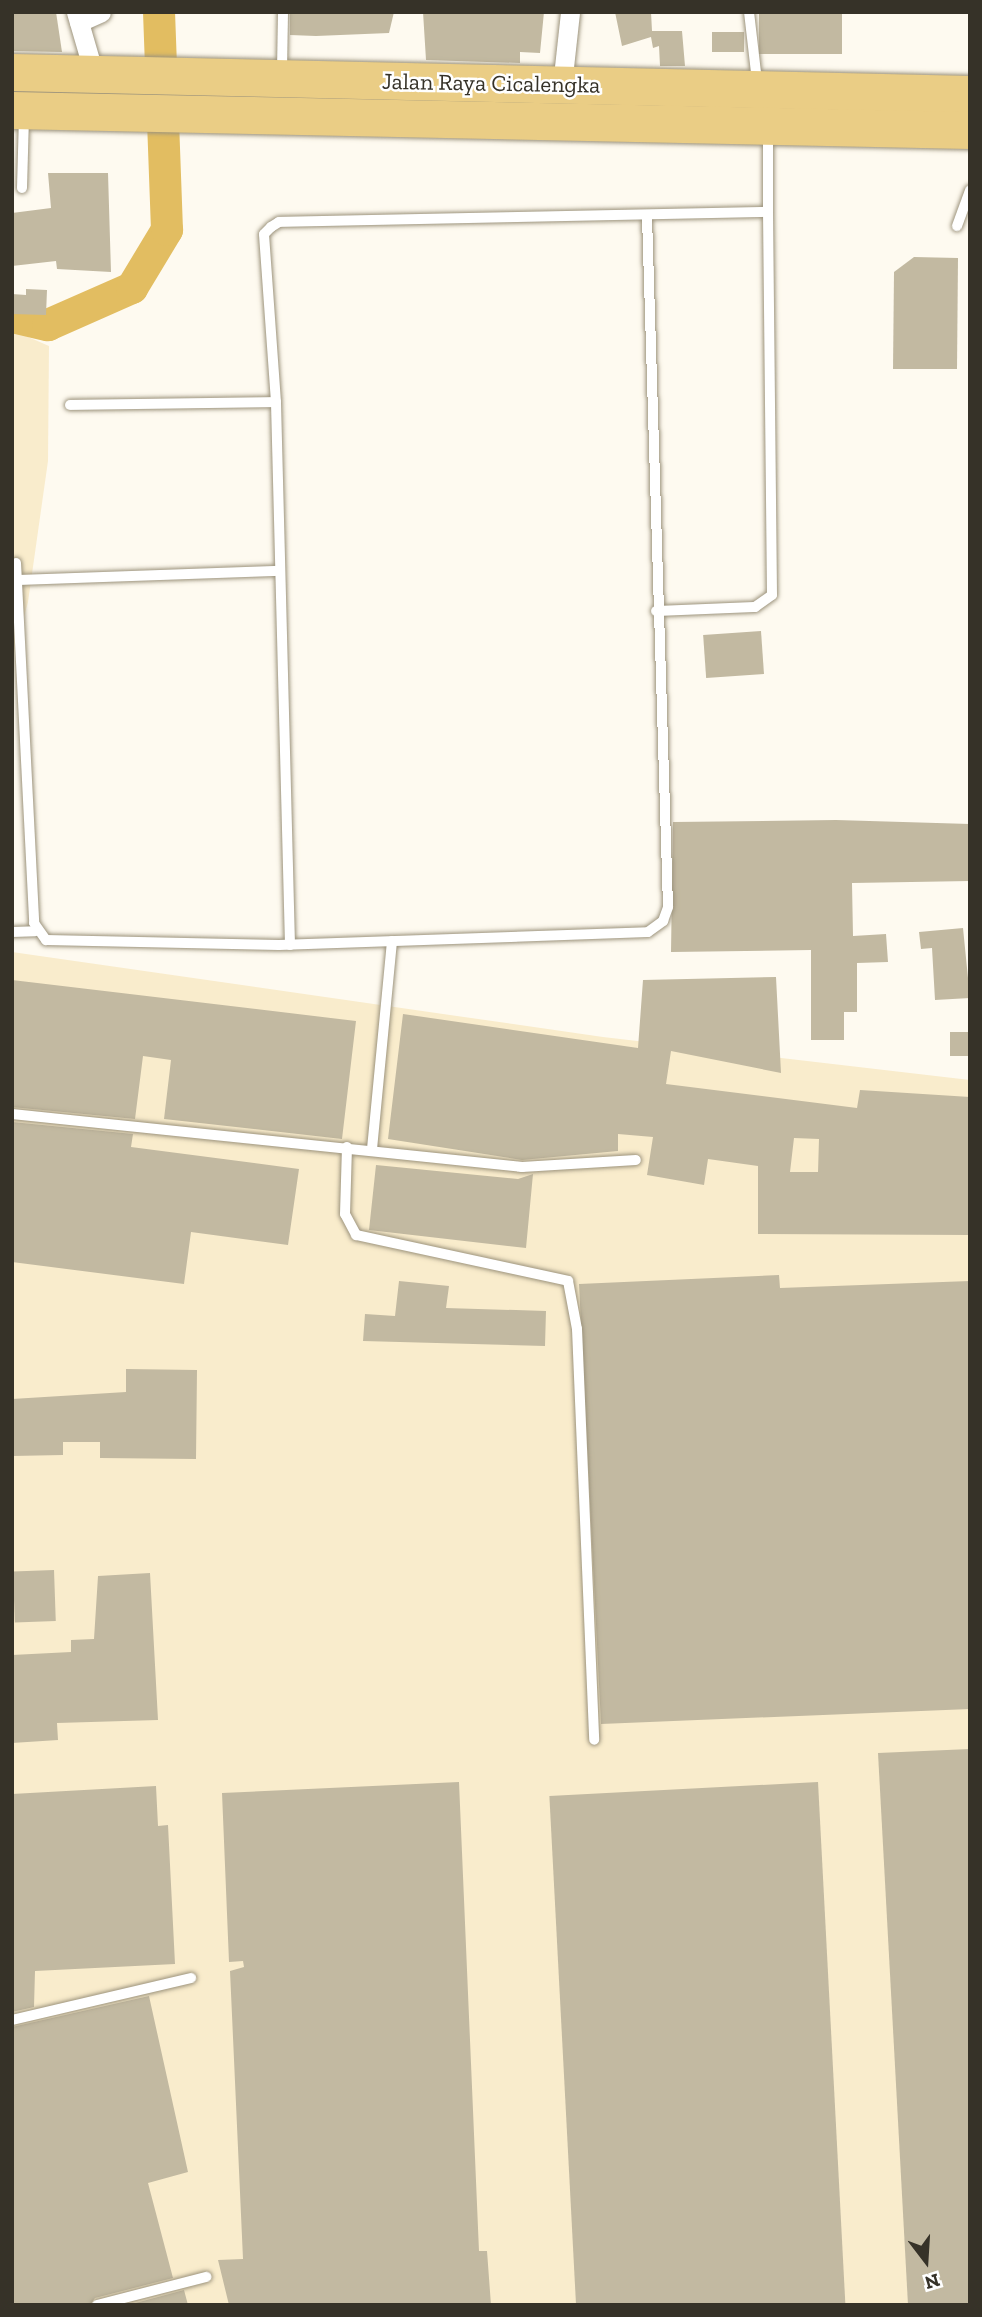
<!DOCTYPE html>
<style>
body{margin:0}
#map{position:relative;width:982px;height:2317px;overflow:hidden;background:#fefaf0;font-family:"Zilla Slab",serif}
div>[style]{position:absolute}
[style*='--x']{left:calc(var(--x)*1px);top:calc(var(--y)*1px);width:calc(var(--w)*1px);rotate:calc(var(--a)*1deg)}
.built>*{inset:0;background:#f9eccc}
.river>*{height:32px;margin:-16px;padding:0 16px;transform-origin:16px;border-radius:16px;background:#e2bd61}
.building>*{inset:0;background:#c2b9a1;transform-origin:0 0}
.roads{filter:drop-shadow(0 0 2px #9c937c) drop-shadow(0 0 2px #9c937c)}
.lane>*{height:10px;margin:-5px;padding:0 5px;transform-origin:5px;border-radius:5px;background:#fff}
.street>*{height:19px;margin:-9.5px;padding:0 9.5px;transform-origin:9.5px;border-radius:9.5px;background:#fff}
.highway>*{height:37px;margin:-18.5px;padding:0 18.5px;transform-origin:18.5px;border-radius:18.5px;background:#eacd85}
span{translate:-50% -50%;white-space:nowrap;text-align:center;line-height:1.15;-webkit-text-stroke:5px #fff;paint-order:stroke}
.street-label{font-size:23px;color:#363228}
.frame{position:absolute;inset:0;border:14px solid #363228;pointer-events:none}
.north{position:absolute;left:891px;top:2226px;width:70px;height:70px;-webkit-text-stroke:5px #fff;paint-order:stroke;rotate:163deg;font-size:19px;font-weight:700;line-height:28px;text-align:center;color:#363228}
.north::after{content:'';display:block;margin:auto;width:24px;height:32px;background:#363228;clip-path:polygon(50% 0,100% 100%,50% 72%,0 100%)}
</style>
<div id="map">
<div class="built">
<i style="clip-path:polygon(12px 330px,49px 346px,48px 461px,28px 602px,12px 660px)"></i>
<i style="clip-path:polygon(12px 952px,603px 1037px,970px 1080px,970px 2305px,12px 2305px)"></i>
</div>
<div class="river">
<i style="--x:12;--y:317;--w:37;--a:13"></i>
<i style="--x:48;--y:325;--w:92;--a:-23.8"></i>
<i style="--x:132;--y:288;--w:68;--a:-58.9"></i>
<i style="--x:167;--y:230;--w:218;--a:-92.1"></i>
</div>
<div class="building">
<i style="clip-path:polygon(12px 12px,56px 12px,62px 52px,12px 51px)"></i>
<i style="clip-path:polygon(290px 12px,394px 12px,389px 33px,316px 36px,290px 35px)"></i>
<i style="clip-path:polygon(423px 12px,544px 12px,540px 53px,520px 52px,520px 63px,426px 60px)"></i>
<i style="clip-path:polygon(615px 12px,651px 12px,652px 31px,682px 31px,685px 66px,660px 66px,659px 46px,653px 48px,651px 37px,622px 46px)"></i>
<i style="left:759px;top:12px;width:83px;height:42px"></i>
<i style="left:712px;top:32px;width:32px;height:20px"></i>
<i style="clip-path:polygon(48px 173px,108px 173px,111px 272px,57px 269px,56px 261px,12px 266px,12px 213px,51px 208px)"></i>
<i style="clip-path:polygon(914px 257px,958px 258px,957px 369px,893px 369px,894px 272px)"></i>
<i style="clip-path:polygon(26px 289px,47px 290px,46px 315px,12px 314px,12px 294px,26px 295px)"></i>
<i style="left:761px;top:631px;width:43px;height:58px;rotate:86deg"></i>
<i style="clip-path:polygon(836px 820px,970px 824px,970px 881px,852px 883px,853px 936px,886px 934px,888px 962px,857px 963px,857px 1012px,844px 1012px,844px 1040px,811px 1040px,811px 950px,671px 952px,673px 822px)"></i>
<i style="clip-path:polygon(963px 928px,970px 998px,935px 1000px,932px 948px,921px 949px,919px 932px)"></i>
<i style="clip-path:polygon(evenodd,776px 977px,781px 1073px,671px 1051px,666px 1084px,857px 1108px,860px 1090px,970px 1097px,970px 1235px,758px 1234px,758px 1166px,708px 1159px,704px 1185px,647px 1175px,653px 1137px,618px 1134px,618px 1151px,522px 1160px,388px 1139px,403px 1014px,638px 1048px,643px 980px,776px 977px,794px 1138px,819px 1139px,818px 1172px,790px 1172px,794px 1138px)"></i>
<i style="clip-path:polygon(12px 980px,356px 1021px,342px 1139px,164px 1119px,171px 1060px,143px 1056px,135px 1119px,12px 1107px)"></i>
<i style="left:950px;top:1032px;width:20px;height:24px"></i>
<i style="clip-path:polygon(12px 1122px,133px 1134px,131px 1147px,299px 1169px,288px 1245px,191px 1232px,184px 1284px,12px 1262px)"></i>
<i style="clip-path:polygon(376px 1165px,518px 1179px,533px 1174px,526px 1248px,369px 1230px)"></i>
<i style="clip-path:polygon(779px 1275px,780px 1288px,970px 1281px,970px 1709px,601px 1724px,579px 1284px)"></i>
<i style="clip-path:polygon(399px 1281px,449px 1286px,446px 1308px,546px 1311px,545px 1346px,363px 1341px,365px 1314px,395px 1316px)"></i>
<i style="clip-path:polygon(126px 1369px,197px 1370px,196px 1459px,100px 1458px,100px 1442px,63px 1442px,63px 1455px,12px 1456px,12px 1399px,126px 1392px)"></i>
<i style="left:54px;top:1570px;width:51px;height:41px;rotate:88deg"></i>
<i style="clip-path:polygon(150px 1573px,158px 1720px,57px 1723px,58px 1740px,12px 1743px,12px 1655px,71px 1652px,71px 1640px,94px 1639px,98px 1576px)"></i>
<i style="clip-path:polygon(970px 1749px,970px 2305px,908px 2305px,878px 1753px)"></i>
<i style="clip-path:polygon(459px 1782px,479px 2251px,487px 2251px,491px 2305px,229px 2305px,218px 2260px,243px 2259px,230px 1971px,244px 1967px,243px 1961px,229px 1962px,222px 1793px)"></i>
<i style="left:818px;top:1782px;width:524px;height:269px;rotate:87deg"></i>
<i style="clip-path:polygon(156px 1786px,158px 1826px,168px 1825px,175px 1964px,35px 1971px,34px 2007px,12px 2012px,12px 1794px)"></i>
<i style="clip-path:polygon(149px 1996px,188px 2172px,148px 2183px,173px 2278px,95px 2298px,90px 2305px,12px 2305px,12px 2027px)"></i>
<i style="clip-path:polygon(184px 2290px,188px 2305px,128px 2305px)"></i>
</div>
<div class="roads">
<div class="lane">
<i style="--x:749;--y:12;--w:69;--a:83.4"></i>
<i style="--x:282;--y:70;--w:58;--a:-89"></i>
<i style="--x:768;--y:132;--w:80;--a:90"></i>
<i style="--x:22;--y:188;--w:70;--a:-88.4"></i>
<i style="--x:957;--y:226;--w:38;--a:-70"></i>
<i style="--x:70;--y:405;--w:206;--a:-0.8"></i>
<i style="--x:16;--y:563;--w:360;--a:87.1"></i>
<i style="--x:34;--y:923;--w:21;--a:55"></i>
<i style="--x:46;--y:940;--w:233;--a:1.2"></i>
<i style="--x:279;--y:945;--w:369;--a:-2"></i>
<i style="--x:648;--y:932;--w:19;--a:-36"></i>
<i style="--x:663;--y:921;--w:15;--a:-70"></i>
<i style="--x:668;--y:907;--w:692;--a:-91.74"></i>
<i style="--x:16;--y:580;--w:260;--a:-2"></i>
<i style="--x:12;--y:932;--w:23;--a:-2"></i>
<i style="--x:290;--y:945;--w:543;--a:-91.48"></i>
<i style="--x:276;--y:402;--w:168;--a:-94.1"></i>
<i style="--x:264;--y:234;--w:10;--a:-45"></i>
<i style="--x:271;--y:227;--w:9;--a:-32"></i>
<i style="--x:279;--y:222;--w:489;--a:-1.2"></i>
<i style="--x:768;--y:212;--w:383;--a:89.4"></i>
<i style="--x:772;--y:595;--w:21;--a:145"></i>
<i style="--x:755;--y:607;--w:99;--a:177.7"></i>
<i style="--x:12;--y:1114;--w:513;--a:5.93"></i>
<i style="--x:522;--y:1167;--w:114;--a:-3.5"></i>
<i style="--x:347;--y:1147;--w:67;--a:91.7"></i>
<i style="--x:345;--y:1214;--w:24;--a:62"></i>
<i style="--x:356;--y:1235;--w:217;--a:12.2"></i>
<i style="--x:568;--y:1281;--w:49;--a:79.4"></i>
<i style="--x:577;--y:1329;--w:411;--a:87.6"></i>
<i style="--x:372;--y:1149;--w:209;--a:-84.5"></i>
<i style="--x:12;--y:2020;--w:184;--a:-13.2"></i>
<i style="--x:97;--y:2305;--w:113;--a:-14.4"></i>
</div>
<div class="street">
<i style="--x:76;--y:12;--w:65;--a:73.8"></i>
<i style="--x:79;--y:22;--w:24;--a:-24"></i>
<i style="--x:562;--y:85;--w:73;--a:-83.7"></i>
</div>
<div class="highway">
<i style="--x:12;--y:72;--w:958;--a:1.32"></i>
<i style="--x:12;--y:110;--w:958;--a:1.2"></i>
</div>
</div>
<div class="street-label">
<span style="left:491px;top:83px;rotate:1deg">Jalan Raya Cicalengka</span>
</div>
<div class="frame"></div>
<div class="north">N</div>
</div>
